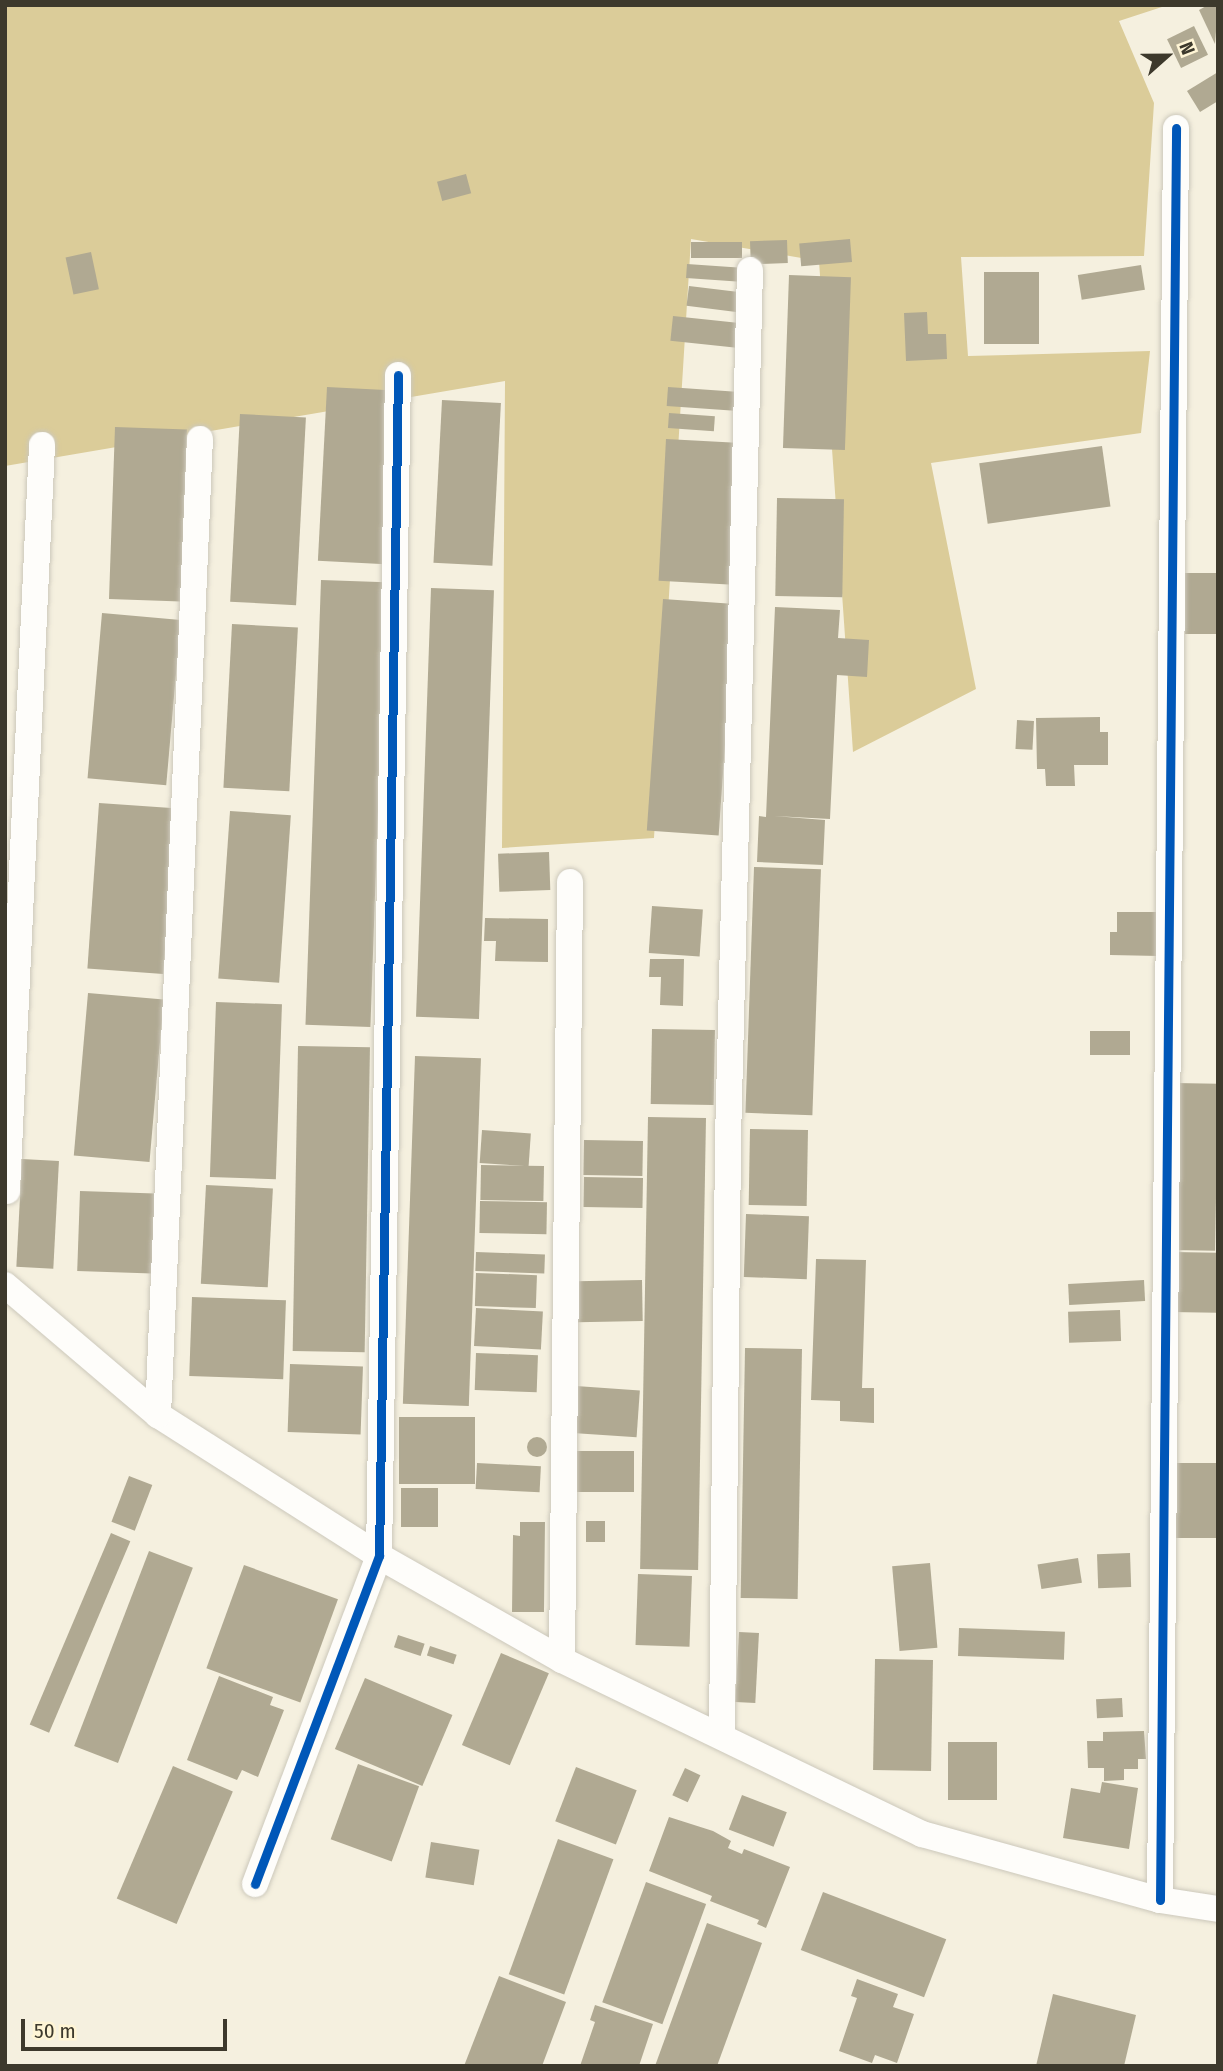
<!DOCTYPE html>
<style>
body{margin:0}
#map{position:relative;width:1223px;height:2071px;overflow:hidden;background:#f5f0df;font-family:"Fira Sans Condensed",sans-serif}
div>[style]{position:absolute}
[style*='--x']{left:calc(var(--x)*1px);top:calc(var(--y)*1px);width:calc(var(--w)*1px);rotate:calc(var(--a)*1deg)}
.forest>*{inset:0;background:#dbcc99}
.building>*{inset:0;background:#b0a992;transform-origin:0 0}
.round{border-radius:50%}
.roads{filter:drop-shadow(0 0 2px #ccc8bb) drop-shadow(0 0 2px #ccc8bb)}
.minor>*{height:26px;margin:-13px;padding:0 13px;transform-origin:13px;border-radius:13px;background:#fefdfa}
.cycleway>*{height:9px;margin:-4.5px;padding:0 4.5px;transform-origin:4.5px;border-radius:4.5px;background:#0057b8}
span{translate:-50% -50%;white-space:nowrap;text-align:center;line-height:1.15;-webkit-text-stroke:6px #fff5d5;paint-order:stroke}
.frame{position:absolute;inset:0;border:7px solid #3d392c;pointer-events:none}
.north{position:absolute;left:1132px;top:21px;width:70px;height:70px;-webkit-text-stroke:5px #fff5d5;paint-order:stroke;rotate:69deg;font-size:19px;font-weight:700;line-height:28px;text-align:center;color:#3d392c}
.north::after{content:'';display:block;margin:auto;width:24px;height:32px;background:#3d392c;clip-path:polygon(50% 0,100% 100%,50% 72%,0 100%)}
.scale{position:absolute;left:21px;top:2019px;width:206px;height:32px;box-sizing:border-box;border:4px solid #3d392c;border-top:0;padding-left:9px;font-size:21px;line-height:24px;white-space:nowrap;color:#3d392c;-webkit-text-stroke:5px #fff5d5;paint-order:stroke}
</style>
<div id="map">
<div class="forest">
<i style="clip-path:polygon(5px 5px,1168px 5px,1119px 21px,1154px 103px,1144px 256px,961px 257px,968px 356px,1150px 351px,1141px 433px,931px 463px,976px 689px,853px 752px,819px 261px,691px 239px,654px 838px,502px 848px,505px 381px,5px 466px)"></i>
</div>
<div class="building">
<i style="clip-path:polygon(1208px 5px,1218px 5px,1215px 44px,1199px 10px)"></i>
<i style="left:1194px;top:26px;width:32px;height:30px;rotate:64deg"></i>
<i style="clip-path:polygon(1218px 72px,1218px 101px,1200px 112px,1187px 91px)"></i>
<i style="left:466px;top:174px;width:20px;height:30px;rotate:75deg"></i>
<i style="left:850px;top:239px;width:23px;height:51px;rotate:85deg"></i>
<i style="left:787px;top:240px;width:23px;height:37px;rotate:88deg"></i>
<i style="left:742px;top:242px;width:16px;height:51px;rotate:90deg"></i>
<i style="left:91px;top:252px;width:38px;height:26px;rotate:78deg"></i>
<i style="left:687px;top:264px;width:58px;height:14px;rotate:4deg"></i>
<i style="left:1141px;top:265px;width:25px;height:64px;rotate:81deg"></i>
<i style="left:984px;top:272px;width:55px;height:72px"></i>
<i style="left:789px;top:275px;width:62px;height:173px;rotate:2deg"></i>
<i style="left:689px;top:286px;width:52px;height:20px;rotate:7deg"></i>
<i style="clip-path:polygon(927px 312px,928px 334px,946px 334px,947px 359px,906px 361px,904px 313px)"></i>
<i style="left:673px;top:316px;width:69px;height:25px;rotate:6deg"></i>
<i style="left:327px;top:387px;width:68px;height:174px;rotate:3deg"></i>
<i style="left:668px;top:387px;width:68px;height:19px;rotate:4deg"></i>
<i style="left:442px;top:400px;width:59px;height:163px;rotate:3deg"></i>
<i style="left:669px;top:413px;width:46px;height:15px;rotate:4deg"></i>
<i style="left:240px;top:414px;width:66px;height:188px;rotate:3deg"></i>
<i style="left:115px;top:427px;width:72px;height:172px;rotate:2deg"></i>
<i style="left:666px;top:439px;width:75px;height:142px;rotate:3deg"></i>
<i style="left:1102px;top:446px;width:61px;height:124px;rotate:82deg"></i>
<i style="left:777px;top:498px;width:67px;height:98px;rotate:1deg"></i>
<i style="left:1218px;top:573px;width:61px;height:33px;rotate:90deg"></i>
<i style="left:321px;top:580px;width:65px;height:445px;rotate:2deg"></i>
<i style="left:431px;top:588px;width:63px;height:429px;rotate:2deg"></i>
<i style="left:663px;top:599px;width:72px;height:232px;rotate:4deg"></i>
<i style="clip-path:polygon(775px 607px,840px 610px,838px 638px,869px 640px,867px 677px,837px 675px,830px 819px,774px 816px,825px 820px,823px 865px,757px 862px,759px 816px,766px 817px)"></i>
<i style="left:102px;top:613px;width:79px;height:166px;rotate:5deg"></i>
<i style="left:232px;top:624px;width:66px;height:164px;rotate:3deg"></i>
<i style="clip-path:polygon(1100px 717px,1100px 732px,1108px 732px,1108px 765px,1074px 765px,1075px 786px,1046px 786px,1045px 769px,1037px 769px,1036px 718px)"></i>
<i style="left:1017px;top:720px;width:17px;height:29px;rotate:3deg"></i>
<i style="left:99px;top:803px;width:76px;height:166px;rotate:4deg"></i>
<i style="left:230px;top:811px;width:61px;height:168px;rotate:4deg"></i>
<i style="left:549px;top:852px;width:38px;height:51px;rotate:88deg"></i>
<i style="left:754px;top:867px;width:67px;height:246px;rotate:2deg"></i>
<i style="left:652px;top:906px;width:51px;height:47px;rotate:4deg"></i>
<i style="clip-path:polygon(1117px 912px,1159px 912px,1159px 956px,1110px 955px,1110px 932px,1117px 932px)"></i>
<i style="clip-path:polygon(485px 918px,548px 919px,548px 962px,495px 961px,496px 941px,484px 941px)"></i>
<i style="clip-path:polygon(650px 959px,684px 959px,683px 1006px,660px 1005px,661px 977px,649px 977px)"></i>
<i style="left:88px;top:993px;width:76px;height:163px;rotate:5deg"></i>
<i style="left:216px;top:1002px;width:66px;height:175px;rotate:2deg"></i>
<i style="left:652px;top:1029px;width:63px;height:75px;rotate:1deg"></i>
<i style="left:1090px;top:1031px;width:40px;height:24px"></i>
<i style="left:298px;top:1046px;width:72px;height:305px;rotate:1deg"></i>
<i style="left:415px;top:1056px;width:66px;height:348px;rotate:2deg"></i>
<i style="left:1175px;top:1083px;width:43px;height:167px;rotate:1deg"></i>
<i style="left:648px;top:1117px;width:58px;height:452px;rotate:1deg"></i>
<i style="left:750px;top:1129px;width:58px;height:76px;rotate:1deg"></i>
<i style="left:482px;top:1130px;width:49px;height:33px;rotate:4deg"></i>
<i style="left:584px;top:1140px;width:59px;height:35px;rotate:1deg"></i>
<i style="left:22px;top:1159px;width:37px;height:108px;rotate:3deg"></i>
<i style="left:481px;top:1165px;width:63px;height:35px;rotate:1deg"></i>
<i style="left:584px;top:1177px;width:59px;height:30px;rotate:1deg"></i>
<i style="left:206px;top:1185px;width:67px;height:99px;rotate:3deg"></i>
<i style="left:80px;top:1191px;width:75px;height:80px;rotate:2deg"></i>
<i style="left:480px;top:1201px;width:67px;height:32px;rotate:1deg"></i>
<i style="left:746px;top:1214px;width:63px;height:63px;rotate:2deg"></i>
<i style="left:476px;top:1252px;width:69px;height:19px;rotate:2deg"></i>
<i style="left:1172px;top:1252px;width:46px;height:60px;rotate:1deg"></i>
<i style="clip-path:polygon(816px 1259px,866px 1260px,862px 1388px,874px 1388px,874px 1423px,840px 1421px,840px 1401px,811px 1400px)"></i>
<i style="left:476px;top:1273px;width:61px;height:33px;rotate:2deg"></i>
<i style="left:642px;top:1280px;width:41px;height:65px;rotate:89deg"></i>
<i style="left:1144px;top:1280px;width:21px;height:76px;rotate:87deg"></i>
<i style="left:192px;top:1297px;width:94px;height:79px;rotate:2deg"></i>
<i style="left:476px;top:1308px;width:67px;height:38px;rotate:3deg"></i>
<i style="left:1120px;top:1310px;width:31px;height:52px;rotate:88deg"></i>
<i style="left:745px;top:1348px;width:57px;height:250px;rotate:1deg"></i>
<i style="left:476px;top:1353px;width:62px;height:37px;rotate:2deg"></i>
<i style="left:290px;top:1364px;width:73px;height:68px;rotate:2deg"></i>
<i style="left:576px;top:1386px;width:64px;height:47px;rotate:4deg"></i>
<i style="left:399px;top:1417px;width:76px;height:67px"></i>
<i class="round" style="left:527px;top:1437px;width:20px;height:20px"></i>
<i style="left:573px;top:1451px;width:61px;height:41px"></i>
<i style="left:477px;top:1463px;width:64px;height:26px;rotate:3deg"></i>
<i style="left:1172px;top:1463px;width:46px;height:75px"></i>
<i style="left:129px;top:1476px;width:25px;height:49px;rotate:21deg"></i>
<i style="left:401px;top:1488px;width:37px;height:39px"></i>
<i style="left:586px;top:1521px;width:19px;height:21px"></i>
<i style="clip-path:polygon(520px 1522px,545px 1522px,544px 1612px,512px 1612px,513px 1535px,520px 1536px)"></i>
<i style="left:111px;top:1533px;width:21px;height:208px;rotate:23deg"></i>
<i style="left:149px;top:1551px;width:47px;height:209px;rotate:21deg"></i>
<i style="left:1130px;top:1553px;width:34px;height:33px;rotate:88deg"></i>
<i style="left:1078px;top:1558px;width:25px;height:41px;rotate:81deg"></i>
<i style="left:930px;top:1563px;width:85px;height:38px;rotate:85deg"></i>
<i style="left:244px;top:1565px;width:100px;height:110px;rotate:20deg"></i>
<i style="left:638px;top:1574px;width:54px;height:71px;rotate:2deg"></i>
<i style="left:959px;top:1628px;width:106px;height:28px;rotate:2deg"></i>
<i style="left:739px;top:1632px;width:20px;height:70px;rotate:3deg"></i>
<i style="left:398px;top:1635px;width:28px;height:13px;rotate:18deg"></i>
<i style="left:430px;top:1646px;width:28px;height:10px;rotate:18deg"></i>
<i style="left:501px;top:1653px;width:52px;height:100px;rotate:23deg"></i>
<i style="left:875px;top:1659px;width:58px;height:111px;rotate:1deg"></i>
<i style="clip-path:polygon(219px 1676px,273px 1697px,270px 1705px,284px 1710px,258px 1777px,242px 1770px,237px 1780px,187px 1760px)"></i>
<i style="left:365px;top:1678px;width:95px;height:77px;rotate:23deg"></i>
<i style="left:1122px;top:1698px;width:19px;height:26px;rotate:87deg"></i>
<i style="clip-path:polygon(1144px 1731px,1146px 1759px,1138px 1759px,1138px 1769px,1124px 1769px,1124px 1780px,1104px 1781px,1104px 1768px,1088px 1768px,1087px 1741px,1103px 1741px,1103px 1732px)"></i>
<i style="left:948px;top:1742px;width:49px;height:58px"></i>
<i style="left:358px;top:1764px;width:65px;height:80px;rotate:20deg"></i>
<i style="left:173px;top:1766px;width:65px;height:144px;rotate:23deg"></i>
<i style="left:576px;top:1767px;width:65px;height:58px;rotate:21deg"></i>
<i style="left:685px;top:1768px;width:17px;height:30px;rotate:25deg"></i>
<i style="clip-path:polygon(1102px 1782px,1138px 1788px,1129px 1849px,1063px 1838px,1071px 1788px,1100px 1793px)"></i>
<i style="left:742px;top:1795px;width:48px;height:37px;rotate:21deg"></i>
<i style="clip-path:polygon(669px 1817px,713px 1831px,731px 1841px,728px 1848px,742px 1854px,744px 1849px,790px 1867px,766px 1928px,757px 1924px,759px 1920px,710px 1901px,712px 1896px,649px 1871px)"></i>
<i style="left:558px;top:1839px;width:59px;height:144px;rotate:20deg"></i>
<i style="left:431px;top:1842px;width:49px;height:36px;rotate:9deg"></i>
<i style="left:646px;top:1882px;width:64px;height:128px;rotate:20deg"></i>
<i style="left:823px;top:1892px;width:132px;height:62px;rotate:21deg"></i>
<i style="clip-path:polygon(707px 1923px,762px 1943px,717px 2066px,655px 2066px)"></i>
<i style="clip-path:polygon(499px 1976px,566px 2002px,542px 2066px,464px 2066px)"></i>
<i style="clip-path:polygon(857px 1979px,898px 1994px,893px 2007px,914px 2014px,897px 2063px,875px 2055px,872px 2063px,839px 2051px,857px 1998px,851px 1996px)"></i>
<i style="clip-path:polygon(1053px 1994px,1136px 2015px,1124px 2066px,1036px 2066px)"></i>
<i style="clip-path:polygon(595px 2005px,653px 2024px,639px 2066px,580px 2066px,595px 2022px,590px 2020px)"></i>
</div>
<div class="roads">
<div class="minor">
<i style="--x:7;--y:1191;--w:747;--a:-87.31"></i>
<i style="--x:5;--y:1285;--w:201;--a:40.4"></i>
<i style="--x:158;--y:1415;--w:262;--a:32.5"></i>
<i style="--x:379;--y:1556;--w:210;--a:29.6"></i>
<i style="--x:562;--y:1660;--w:400;--a:25.8"></i>
<i style="--x:922;--y:1834;--w:247;--a:15.5"></i>
<i style="--x:1160;--y:1900;--w:59;--a:8.8"></i>
<i style="--x:158;--y:1415;--w:977;--a:-87.54"></i>
<i style="--x:562;--y:1660;--w:778;--a:-89.41"></i>
<i style="--x:722;--y:1735;--w:596;--a:-89.42"></i>
<i style="--x:728;--y:1139;--w:869;--a:-88.55"></i>
<i style="--x:255;--y:1884;--w:351;--a:-69.3"></i>
<i style="--x:379;--y:1556;--w:1181;--a:-89.08"></i>
<i style="--x:1160;--y:1900;--w:1772;--a:-89.48"></i>
</div>
</div>
<div class="cycleway">
<i style="--x:255;--y:1884;--w:351;--a:-69.3"></i>
<i style="--x:379;--y:1556;--w:1181;--a:-89.08"></i>
<i style="--x:1160;--y:1900;--w:1772;--a:-89.48"></i>
</div>
<div class="frame"></div>
<div class="north">N</div>
<div class="scale">50 m</div>
</div>
